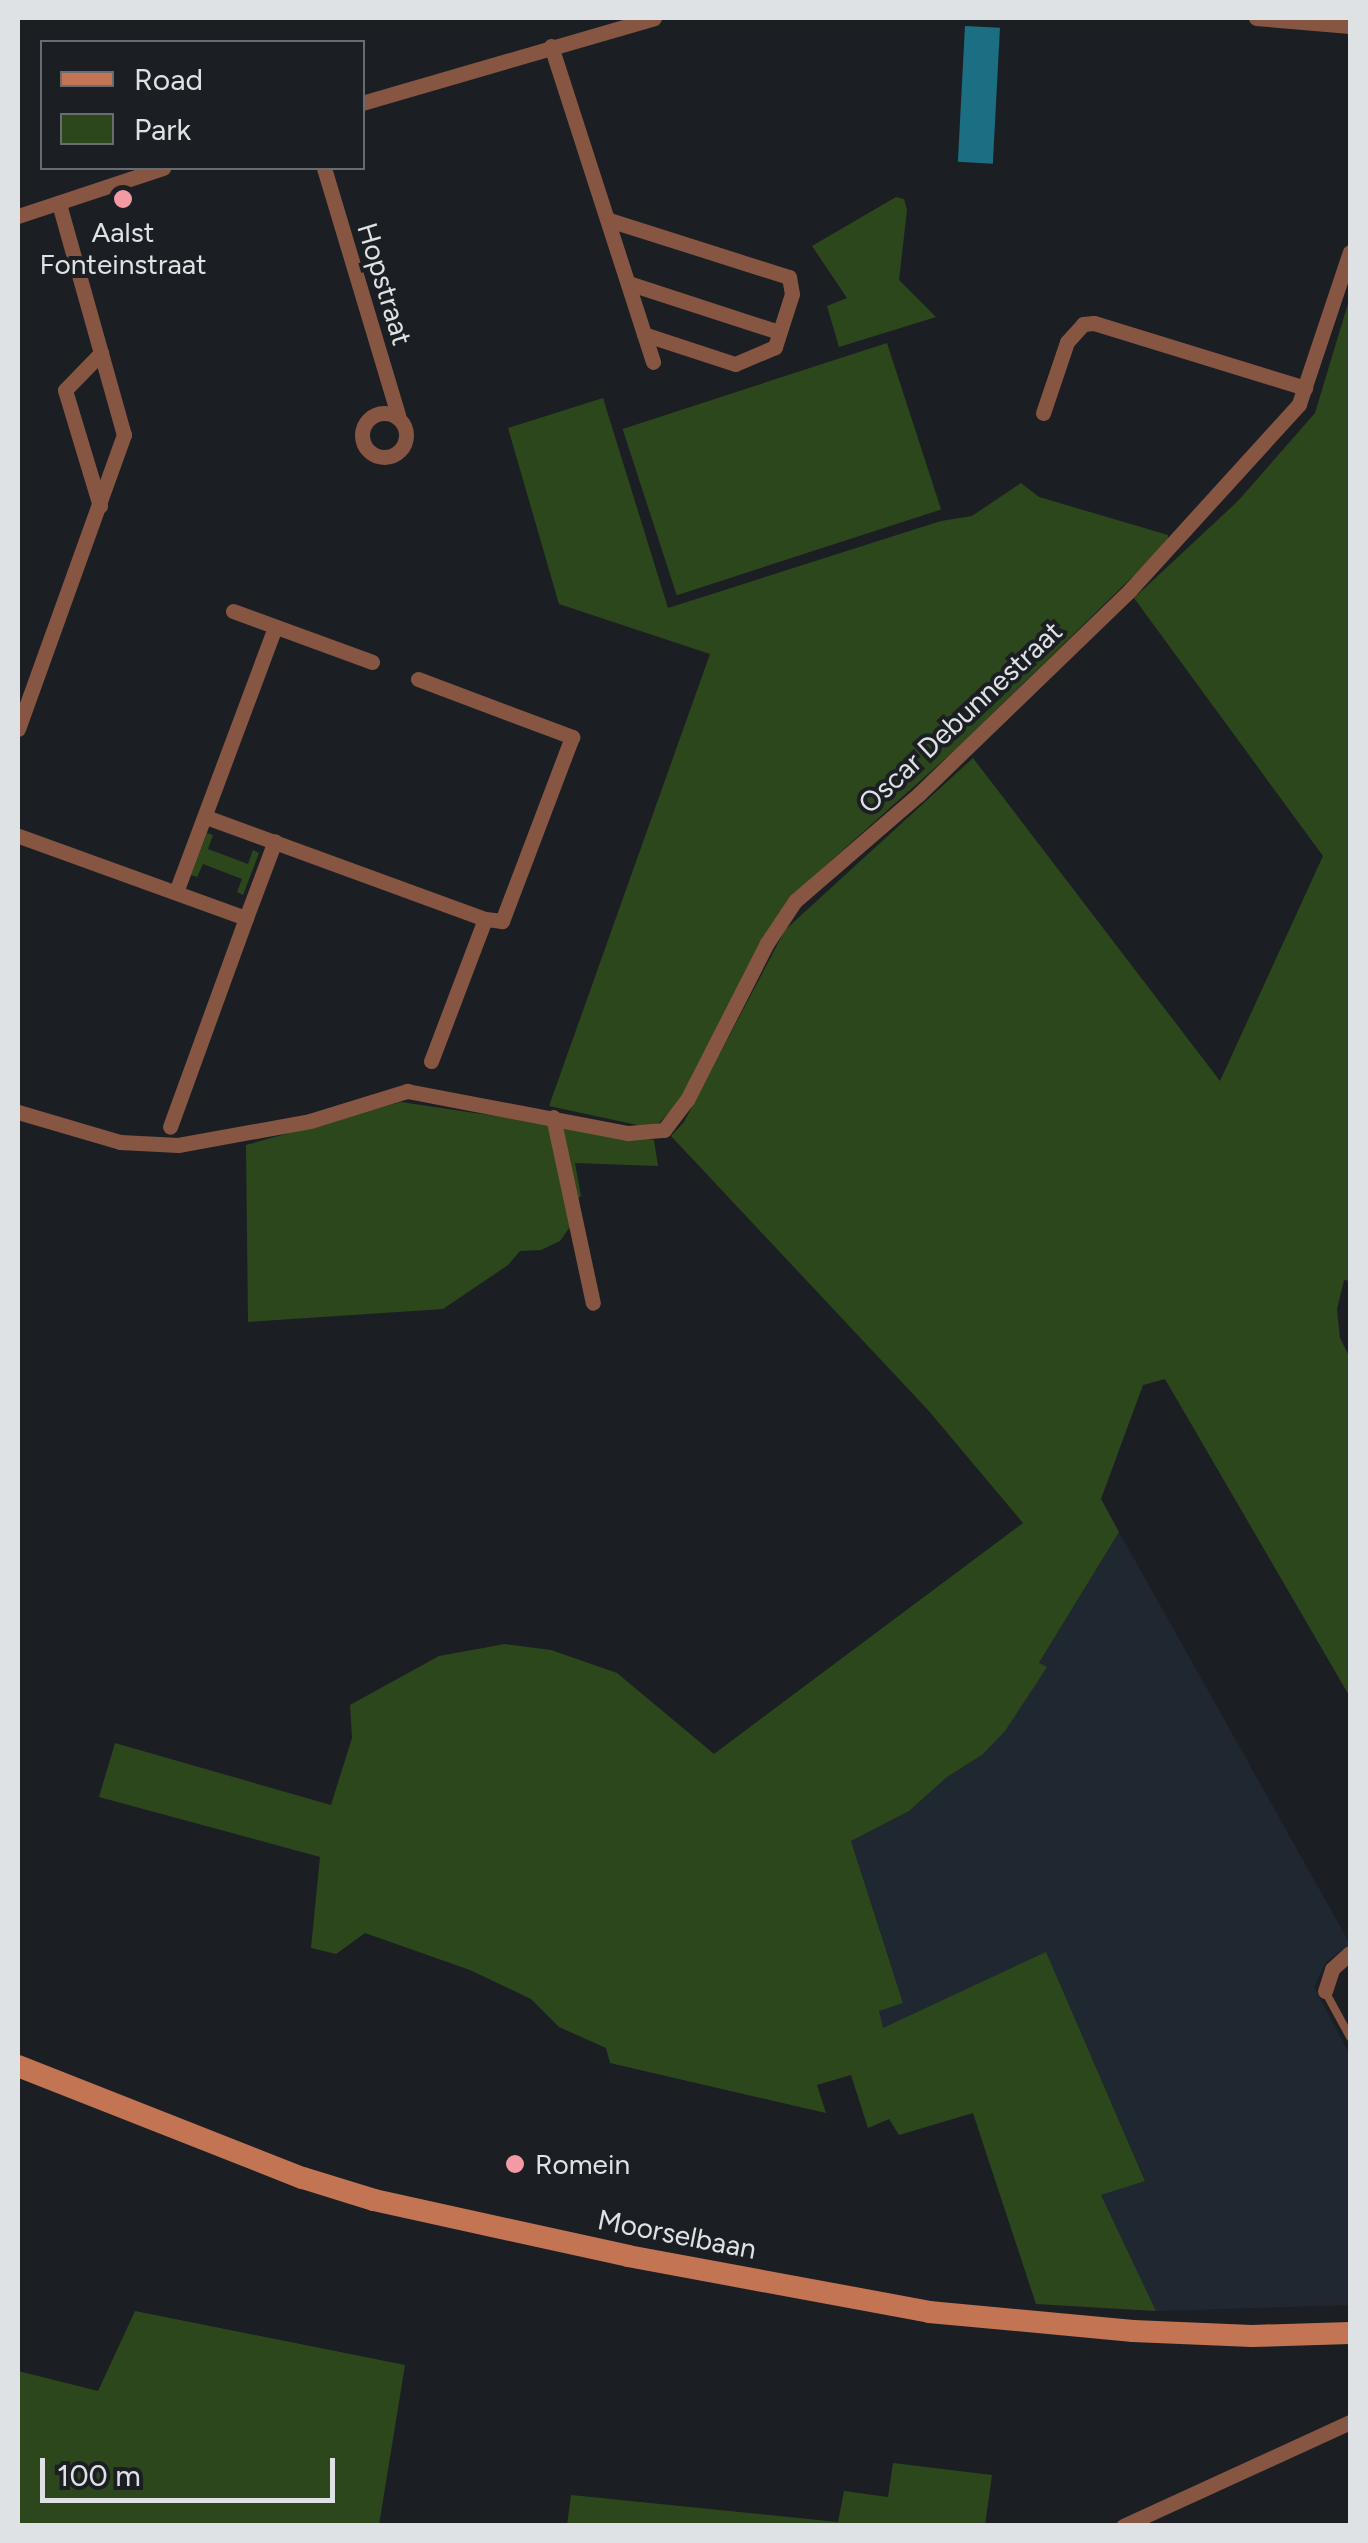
<!DOCTYPE html>
<style>
body{margin:0}
#map{position:relative;width:1368px;height:2543px;overflow:hidden;background:#1b1f24;font-family:Figtree,sans-serif}
div>[style]{position:absolute}
[style*='--x']{left:calc(var(--x)*1px);top:calc(var(--y)*1px);width:calc(var(--w)*1px);rotate:calc(var(--a)*1deg)}
.built>*{inset:0;background:#1f2831}
.green>*{inset:0;background:#2d471c;transform-origin:0 0}
.water>*{inset:0;background:#1c6f83;transform-origin:0 0}
.lane>*{height:8px;margin:-4px;padding:0 4px;transform-origin:4px;border-radius:4px;background:#875642}
.street>*{height:15px;margin:-7.5px;padding:0 7.5px;transform-origin:7.5px;border-radius:7.5px;background:#875642}
.street>.ring{margin:-7.5px;padding:0;box-sizing:content-box;background:none;border:15px solid #875642;border-radius:50%}
.secondary>*{height:22px;margin:-11px;padding:0 11px;transform-origin:11px;border-radius:11px;background:#c37453}
.dots>*{width:28px;height:28px;translate:-50% -50%;box-sizing:border-box;border:5px solid #1b1f24;border-radius:50%}
span{translate:-50% -50%;white-space:nowrap;text-align:center;line-height:1.15;-webkit-text-stroke:8px #1b1f24;paint-order:stroke}
.poi-label{font-size:28px;color:#dfe2e5}
.left{translate:0 -50%;text-align:left}
.street-label{font-size:28px;color:#dfe2e5}
.frame{position:absolute;inset:0;border:20px solid #dfe2e5;pointer-events:none}
.legend{position:absolute;left:40px;top:40px;width:325px;height:130px;box-sizing:border-box;background:#1b1f24;border:2px solid #696d71;margin:0;padding:12px 18px;list-style:none;font-size:30px;color:#dfe2e5}
.legend li{display:flex;align-items:center;gap:20px;height:50px}
.legend b{width:50px;border:2px solid #696d71}
.scale{position:absolute;left:40px;top:2458px;width:295px;height:45px;box-sizing:border-box;border:5px solid #dfe2e5;border-top:0;padding-left:12px;font-size:30px;line-height:35px;white-space:nowrap;color:#dfe2e5;-webkit-text-stroke:8px #1b1f24;paint-order:stroke}
</style>
<div id="map">
<div class="built">
<i style="clip-path:polygon(1119px 1532px,1350px 1944px,1326px 1962px,1314px 1987px,1350px 2055px,1350px 2305px,1156px 2311px,1101px 2195px,1145px 2180px,1046px 1953px,883px 2028px,878px 2011px,903px 2002px,851px 1841px,909px 1811px,947px 1777px,982px 1755px,1046px 1667px,1039px 1664px)"></i>
</div>
<div class="green">
<i style="clip-path:polygon(896px 197px,904px 199px,907px 210px,899px 280px,936px 317px,839px 347px,827px 306px,847px 298px,812px 246px)"></i>
<i style="clip-path:polygon(1350px 297px,1350px 1281px,1344px 1280px,1337px 1309px,1340px 1338px,1350px 1358px,1350px 1697px,1165px 1379px,1143px 1385px,1101px 1499px,1119px 1532px,1039px 1663px,1047px 1667px,1005px 1731px,982px 1755px,947px 1777px,909px 1811px,851px 1841px,903px 2003px,879px 2011px,883px 2028px,1046px 1952px,1145px 2181px,1101px 2195px,1156px 2311px,1036px 2304px,973px 2113px,899px 2135px,889px 2119px,868px 2128px,851px 2075px,817px 2085px,826px 2113px,610px 2063px,606px 2048px,559px 2027px,531px 1999px,470px 1970px,365px 1933px,336px 1954px,311px 1948px,320px 1857px,99px 1797px,115px 1743px,331px 1805px,352px 1738px,350px 1705px,439px 1656px,505px 1644px,551px 1650px,617px 1673px,714px 1754px,1023px 1523px,928px 1410px,671px 1136px,684px 1122px,785px 930px,973px 758px,1220px 1081px,1323px 856px,1134px 598px,1238px 501px,1315px 413px)"></i>
<i style="left:887px;top:343px;width:175px;height:278px;rotate:72deg"></i>
<i style="clip-path:polygon(603px 398px,668px 608px,941px 521px,972px 516px,1021px 483px,1039px 497px,1168px 535px,1168px 542px,956px 749px,788px 899px,678px 1103px,659px 1123px,642px 1126px,549px 1106px,710px 654px,559px 604px,508px 428px)"></i>
<i style="clip-path:polygon(207px 833px,213px 835px,208px 849px,248px 864px,253px 850px,259px 853px,243px 895px,237px 892px,242px 879px,203px 864px,197px 877px,191px 875px)"></i>
<i style="clip-path:polygon(401px 1102px,654px 1140px,658px 1166px,575px 1163px,581px 1196px,575px 1201px,572px 1224px,560px 1241px,541px 1250px,520px 1251px,508px 1265px,443px 1309px,248px 1322px,246px 1145px)"></i>
<i style="clip-path:polygon(135px 2311px,405px 2365px,379px 2525px,18px 2525px,18px 2371px,98px 2391px)"></i>
<i style="clip-path:polygon(893px 2463px,992px 2475px,985px 2525px,567px 2525px,571px 2495px,838px 2522px,844px 2491px,888px 2497px)"></i>
</div>
<div class="water">
<i style="left:965px;top:26px;width:35px;height:136px;rotate:3deg"></i>
</div>
<div class="lane">
<i style="--x:1326;--y:1993;--w:50;--a:61.4"></i>
</div>
<div class="street">
<i style="--x:1256;--y:18;--w:94;--a:4.9"></i>
<i style="--x:551;--y:46;--w:332;--a:72.1"></i>
<i style="--x:362;--y:103;--w:304;--a:-16.2"></i>
<i style="--x:324;--y:168;--w:258;--a:73.3"></i>
<i style="--x:18;--y:216;--w:153;--a:-18.3"></i>
<i style="--x:609;--y:220;--w:189;--a:17.6"></i>
<i style="--x:789;--y:277;--w:17;--a:80"></i>
<i style="--x:792;--y:294;--w:56;--a:107.8"></i>
<i style="--x:775;--y:347;--w:43;--a:157"></i>
<i style="--x:735;--y:364;--w:96;--a:-161.8"></i>
<i style="--x:628;--y:283;--w:159;--a:18"></i>
<i class="ring" style="left:362px;top:413px;width:29px;height:29px"></i>
<i style="--x:1043;--y:413;--w:75;--a:-71.3"></i>
<i style="--x:1067;--y:342;--w:24;--a:-48"></i>
<i style="--x:1083;--y:324;--w:11;--a:-5"></i>
<i style="--x:1094;--y:323;--w:221;--a:17.1"></i>
<i style="--x:100;--y:506;--w:121;--a:-106.8"></i>
<i style="--x:65;--y:390;--w:52;--a:-45.8"></i>
<i style="--x:233;--y:611;--w:148;--a:20.1"></i>
<i style="--x:418;--y:679;--w:165;--a:20.6"></i>
<i style="--x:572;--y:737;--w:197;--a:110.8"></i>
<i style="--x:502;--y:921;--w:17;--a:-173"></i>
<i style="--x:485;--y:919;--w:152;--a:110.8"></i>
<i style="--x:18;--y:729;--w:313;--a:-70.2"></i>
<i style="--x:124;--y:435;--w:241;--a:-105.7"></i>
<i style="--x:206;--y:817;--w:297;--a:20.1"></i>
<i style="--x:19;--y:836;--w:241;--a:19.9"></i>
<i style="--x:246;--y:918;--w:222;--a:110"></i>
<i style="--x:176;--y:892;--w:283;--a:-69.5"></i>
<i style="--x:246;--y:918;--w:82;--a:-69.4"></i>
<i style="--x:18;--y:1112;--w:106;--a:16.4"></i>
<i style="--x:120;--y:1142;--w:58;--a:3"></i>
<i style="--x:178;--y:1145;--w:134;--a:-10.3"></i>
<i style="--x:310;--y:1121;--w:102;--a:-17.2"></i>
<i style="--x:407;--y:1091;--w:225;--a:10.8"></i>
<i style="--x:628;--y:1133;--w:36;--a:-5"></i>
<i style="--x:664;--y:1130;--w:38;--a:-53"></i>
<i style="--x:687;--y:1100;--w:176;--a:-63"></i>
<i style="--x:767;--y:943;--w:50;--a:-56.3"></i>
<i style="--x:795;--y:901;--w:164;--a:-40.8"></i>
<i style="--x:919;--y:794;--w:293;--a:-44"></i>
<i style="--x:1130;--y:590;--w:251;--a:-47.7"></i>
<i style="--x:1299;--y:404;--w:160;--a:-71.5"></i>
<i style="--x:553;--y:1117;--w:190;--a:77.9"></i>
<i style="--x:1325;--y:1991;--w:23;--a:-72"></i>
<i style="--x:1332;--y:1969;--w:24;--a:-42"></i>
<i style="--x:1123;--y:2526;--w:250;--a:-24.6"></i>
</div>
<div class="secondary">
<i style="--x:18;--y:2066;--w:306;--a:21.5"></i>
<i style="--x:303;--y:2178;--w:74;--a:17.2"></i>
<i style="--x:374;--y:2200;--w:260;--a:12.4"></i>
<i style="--x:628;--y:2256;--w:306;--a:10.5"></i>
<i style="--x:929;--y:2312;--w:205;--a:5.3"></i>
<i style="--x:1133;--y:2331;--w:119;--a:2.4"></i>
<i style="--x:1252;--y:2336;--w:98;--a:-1.8"></i>
</div>
<div class="dots">
<i style="left:123px;top:199px;background:#f49aa5"></i>
<i style="left:515px;top:2164px;background:#f49aa5"></i>
</div>
<div class="poi-label">
<span style="left:123px;top:248px">Aalst<br>Fonteinstraat</span>
<span class="left" style="left:535px;top:2164px">Romein</span>
</div>
<div class="street-label">
<span style="left:385px;top:284px;rotate:73deg">Hopstraat</span>
<span style="left:960px;top:717px;rotate:-43deg">Oscar Debunnestraat</span>
<span style="left:677px;top:2234px;rotate:11deg">Moorselbaan</span>
</div>
<div class="frame"></div>
<ul class="legend">
<li><b style="height:12px;background:#c37453"></b>Road</li>
<li><b style="height:28px;background:#2d471c"></b>Park</li>
</ul>
<div class="scale">100 m</div>
</div>
